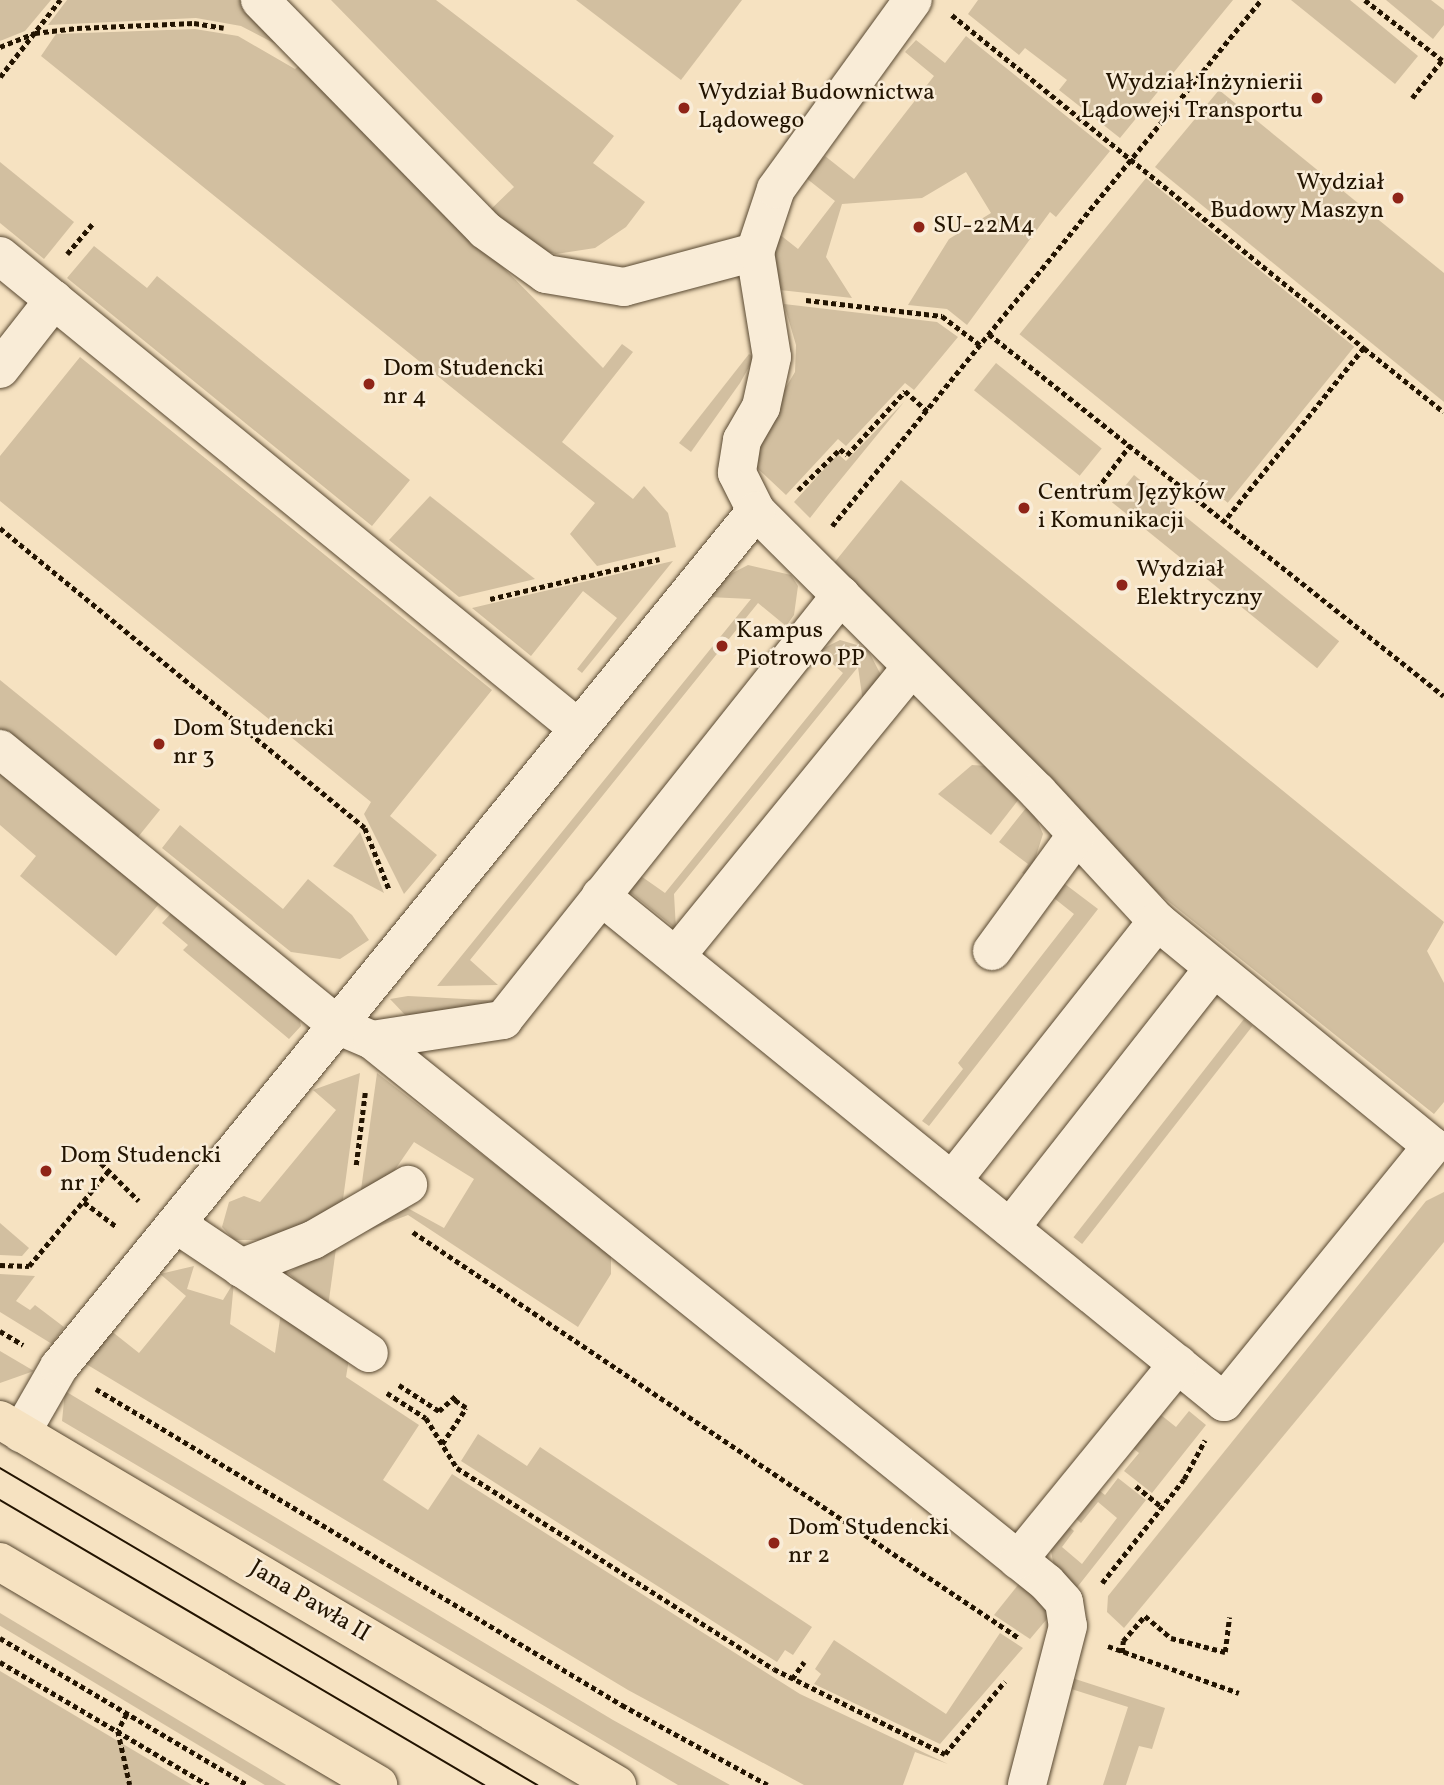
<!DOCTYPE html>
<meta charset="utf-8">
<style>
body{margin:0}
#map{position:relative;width:1444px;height:1785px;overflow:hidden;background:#f6e2c1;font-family:Vollkorn,serif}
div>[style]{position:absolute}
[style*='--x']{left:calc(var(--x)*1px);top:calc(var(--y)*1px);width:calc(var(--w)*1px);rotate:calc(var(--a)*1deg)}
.green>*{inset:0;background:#d2bfa0;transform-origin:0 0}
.path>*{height:4.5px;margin-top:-2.25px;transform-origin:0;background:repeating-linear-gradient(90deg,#231401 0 5px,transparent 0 8.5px)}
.roads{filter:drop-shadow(0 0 2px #584831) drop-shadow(0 0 2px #584831)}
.minor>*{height:38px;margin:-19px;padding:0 19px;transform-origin:19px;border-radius:19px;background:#f9ecd7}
.major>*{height:38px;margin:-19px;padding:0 19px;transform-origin:19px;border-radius:19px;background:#f6e2c1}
.tram>*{height:2px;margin:-1px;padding:0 1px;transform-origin:1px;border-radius:1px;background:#231401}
.dots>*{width:19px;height:19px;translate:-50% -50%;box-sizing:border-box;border:4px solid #f9ecd7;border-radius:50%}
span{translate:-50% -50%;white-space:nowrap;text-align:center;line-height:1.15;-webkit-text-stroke:5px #f9ecd7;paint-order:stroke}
.poi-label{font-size:24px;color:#231401}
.right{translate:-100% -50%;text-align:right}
.left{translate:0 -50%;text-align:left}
.street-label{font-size:24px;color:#231401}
</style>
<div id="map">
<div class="green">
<i style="clip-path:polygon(0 0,51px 0,25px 31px,0 41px)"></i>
<i style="clip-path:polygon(67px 0,240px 0,289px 51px,241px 26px,196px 18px,48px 25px)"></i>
<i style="clip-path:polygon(331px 0,436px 0,614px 136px,593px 163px,645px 202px,626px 227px,595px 248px,556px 254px,534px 249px,487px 213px,514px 187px)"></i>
<i style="clip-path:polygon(576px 0,742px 0,681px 80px)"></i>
<i style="clip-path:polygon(978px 0,1233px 0,1120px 138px,1059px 90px,1067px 80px,1025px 48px,1019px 55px,968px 14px)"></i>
<i style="clip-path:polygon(1291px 0,1350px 0,1418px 56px,1395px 84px)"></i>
<i style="clip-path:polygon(1386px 0,1431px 0,1444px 10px,1444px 25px,1433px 39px)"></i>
<i style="clip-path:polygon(195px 29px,238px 36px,295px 69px,301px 64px,603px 368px,622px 344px,633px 352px,562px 442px,633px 499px,644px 486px,668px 513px,676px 547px,597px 566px,570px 534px,595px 503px,41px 56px,56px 34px)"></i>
<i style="clip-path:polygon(966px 36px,1110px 151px,1056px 217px,1050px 212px,967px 325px,947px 309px,908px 305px,949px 239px,991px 213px,966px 172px,922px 198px,842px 204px,826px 257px,852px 298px,780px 290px,769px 226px,798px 249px,835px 201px,806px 178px,825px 156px,854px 179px,934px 76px,905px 52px,916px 40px,945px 63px)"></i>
<i style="clip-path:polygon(1219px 90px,1444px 273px,1444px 402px,1155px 167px)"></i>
<i style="clip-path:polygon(0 162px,74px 222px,44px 259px,0 223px)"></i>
<i style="left:1146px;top:178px;width:268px;height:201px;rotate:39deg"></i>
<i style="clip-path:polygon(94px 246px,147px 288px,157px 276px,410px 480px,372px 526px,67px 278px)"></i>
<i style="clip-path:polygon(784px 304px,937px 322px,958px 337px,914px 390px,905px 383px,846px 446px,838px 439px,786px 495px,755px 466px,755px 439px,795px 372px,796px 345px)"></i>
<i style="clip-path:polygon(749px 354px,754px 358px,740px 383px,691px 452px,679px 443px)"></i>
<i style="clip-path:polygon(80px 357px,492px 690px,390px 816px,437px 855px,404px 894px,364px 814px,371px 802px,0 501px,0 456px)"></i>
<i style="left:996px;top:363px;width:136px;height:35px;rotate:39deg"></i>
<i style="clip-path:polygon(904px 402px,828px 495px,810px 518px,794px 502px,838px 454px,846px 461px)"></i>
<i style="left:1134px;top:475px;width:264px;height:35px;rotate:39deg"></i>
<i style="clip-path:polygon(901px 480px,1444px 922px,1427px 951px,1444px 983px,1444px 1102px,1434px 1114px,1143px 881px,834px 563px)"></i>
<i style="clip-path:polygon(430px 496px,535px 579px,459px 597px,389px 540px)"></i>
<i style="clip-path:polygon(673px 561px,582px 673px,577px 669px,617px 618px,583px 591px,531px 656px,472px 608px)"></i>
<i style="clip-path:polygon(748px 565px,791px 575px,798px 586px,794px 615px,786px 626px,758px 603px,470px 960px,498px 985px,437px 986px,751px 599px,708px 597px,719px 580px)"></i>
<i style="clip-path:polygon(840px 640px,867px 648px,882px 677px,863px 702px,858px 667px,674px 894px,676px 929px,626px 889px,638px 874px,665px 893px,843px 673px,818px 651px)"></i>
<i style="left:0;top:680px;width:206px;height:38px;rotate:39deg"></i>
<i style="clip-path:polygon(972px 765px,987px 766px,1022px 795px,991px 835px,938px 794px)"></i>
<i style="clip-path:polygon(0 767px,163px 899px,116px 956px,20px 876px,36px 856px,0 825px)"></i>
<i style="clip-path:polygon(1030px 803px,1043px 834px,1029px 878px,1022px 873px,1028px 864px,999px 842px)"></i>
<i style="clip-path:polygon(180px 825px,283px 909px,308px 879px,352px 915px,369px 940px,340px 959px,291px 952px,162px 848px)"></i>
<i style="clip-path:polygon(360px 832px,384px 893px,333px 866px)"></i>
<i style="clip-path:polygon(1061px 881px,1098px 909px,929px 1126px,922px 1121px,963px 1069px,958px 1063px,1074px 914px,1050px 895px)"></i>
<i style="clip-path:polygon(175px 909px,299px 1017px,301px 1026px,289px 1039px,183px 950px,188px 945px,162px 923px)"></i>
<i style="clip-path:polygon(408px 996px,503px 1001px,407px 1017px,390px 999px)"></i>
<i style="left:1244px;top:1019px;width:11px;height:277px;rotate:38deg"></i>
<i style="clip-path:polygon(360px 1073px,342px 1207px,265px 1240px,234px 1240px,222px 1227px,229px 1202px,244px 1196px,260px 1202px,336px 1110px,313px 1090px)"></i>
<i style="clip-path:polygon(377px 1073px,611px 1254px,611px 1274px,578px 1327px,408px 1215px,357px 1235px,402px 1205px,444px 1228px,474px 1179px,414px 1142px,392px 1174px,360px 1197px)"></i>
<i style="clip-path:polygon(1444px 1192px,1444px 1242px,1124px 1628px,1107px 1612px,1108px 1596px,1426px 1201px)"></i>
<i style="clip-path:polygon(0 1223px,29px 1248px,22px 1256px,0 1255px)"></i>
<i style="clip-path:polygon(337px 1241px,328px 1307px,288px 1273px)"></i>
<i style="clip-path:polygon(194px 1266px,187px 1289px,223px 1300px,234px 1282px,230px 1324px,275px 1353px,281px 1312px,349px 1359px,346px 1377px,419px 1425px,383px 1480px,428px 1510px,452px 1474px,800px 1694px,948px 1764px,915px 1752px,903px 1785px,804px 1785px,628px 1690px,86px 1364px,110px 1330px,139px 1353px,186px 1296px,160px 1274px)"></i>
<i style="clip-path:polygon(0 1274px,35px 1276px,16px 1301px,30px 1310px,35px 1305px,64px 1327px,52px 1344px,0 1312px)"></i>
<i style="clip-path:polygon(0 1351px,34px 1371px,0 1383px)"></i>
<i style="clip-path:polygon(65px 1391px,613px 1720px,730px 1785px,678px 1785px,62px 1421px)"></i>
<i style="clip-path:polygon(1156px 1411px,1176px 1427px,1189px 1411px,1206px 1425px,1152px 1493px,1124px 1471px,1139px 1453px,1129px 1445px)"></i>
<i style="clip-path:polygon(478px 1434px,527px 1466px,540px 1447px,812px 1627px,793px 1655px,785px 1650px,777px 1662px,461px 1461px)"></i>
<i style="clip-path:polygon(1118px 1478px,1146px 1500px,1075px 1590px,1053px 1562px,1050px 1545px,1066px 1524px,1074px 1531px,1062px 1547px,1082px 1564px,1117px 1518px,1098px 1502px,1081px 1523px,1073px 1516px,1095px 1487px,1105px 1495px)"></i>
<i style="clip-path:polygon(1018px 1585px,1027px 1586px,1052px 1613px,1030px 1639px,994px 1615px)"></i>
<i style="left:0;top:1613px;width:337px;height:11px;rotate:31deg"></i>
<i style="clip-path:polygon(1000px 1633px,1023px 1648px,940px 1744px,814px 1684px,821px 1674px,815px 1669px,834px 1640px,946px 1714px)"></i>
<i style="clip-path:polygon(0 1671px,192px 1785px,0 1785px)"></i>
<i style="clip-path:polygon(1069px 1677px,1165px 1708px,1152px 1749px,1139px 1746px,1126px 1785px,1103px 1785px,1128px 1707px,1065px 1687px)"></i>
</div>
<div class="path">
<i style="--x:1365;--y:0;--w:98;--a:37.9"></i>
<i style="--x:952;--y:15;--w:530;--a:38.95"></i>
<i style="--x:1364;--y:348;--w:222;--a:128.8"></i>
<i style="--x:0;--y:47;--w:38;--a:-22"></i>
<i style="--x:35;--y:33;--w:42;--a:-6.8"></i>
<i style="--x:77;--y:28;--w:117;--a:-2.4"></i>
<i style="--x:194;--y:23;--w:30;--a:9"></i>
<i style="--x:0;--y:77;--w:98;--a:-52.1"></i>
<i style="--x:1412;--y:98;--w:48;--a:-51.7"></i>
<i style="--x:67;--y:254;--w:39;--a:-50"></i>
<i style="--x:806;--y:300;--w:137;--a:6.7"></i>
<i style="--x:942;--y:316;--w:48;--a:37.3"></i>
<i style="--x:989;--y:334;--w:581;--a:38.51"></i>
<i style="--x:1364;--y:348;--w:102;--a:38.7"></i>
<i style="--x:1097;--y:489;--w:55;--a:-53.1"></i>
<i style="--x:798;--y:490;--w:59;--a:-44.3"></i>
<i style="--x:840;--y:449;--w:9;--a:41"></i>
<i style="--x:847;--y:455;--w:86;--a:-47.8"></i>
<i style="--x:905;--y:391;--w:30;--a:42"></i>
<i style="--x:832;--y:526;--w:679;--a:-50.8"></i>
<i style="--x:0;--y:528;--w:472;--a:39.4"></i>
<i style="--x:365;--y:828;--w:66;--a:68.5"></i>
<i style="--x:490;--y:599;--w:174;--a:-13.3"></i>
<i style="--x:95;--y:1157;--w:62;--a:45"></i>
<i style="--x:356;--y:1165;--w:73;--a:-82.9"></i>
<i style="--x:84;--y:1202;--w:41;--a:37.1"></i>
<i style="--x:413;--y:1232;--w:729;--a:33.82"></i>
<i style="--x:0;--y:1265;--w:29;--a:2"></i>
<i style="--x:29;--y:1266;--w:126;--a:-50.1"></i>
<i style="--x:0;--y:1331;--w:27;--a:31"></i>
<i style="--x:399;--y:1385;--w:48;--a:33"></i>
<i style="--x:439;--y:1411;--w:25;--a:-42"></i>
<i style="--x:96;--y:1389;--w:614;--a:31"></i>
<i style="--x:622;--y:1705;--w:166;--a:28.7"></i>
<i style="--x:387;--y:1393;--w:46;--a:32.7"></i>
<i style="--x:426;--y:1418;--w:59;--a:58.2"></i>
<i style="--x:457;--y:1468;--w:375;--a:32.4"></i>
<i style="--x:774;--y:1669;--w:191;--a:26.4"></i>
<i style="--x:945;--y:1754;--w:94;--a:-50.6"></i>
<i style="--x:442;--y:1444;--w:43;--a:-56.3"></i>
<i style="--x:466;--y:1408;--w:14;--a:-146"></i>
<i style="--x:1136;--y:1486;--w:33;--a:39"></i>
<i style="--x:1102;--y:1583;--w:132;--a:-51.7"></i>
<i style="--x:1184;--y:1479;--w:44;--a:-61.7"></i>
<i style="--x:0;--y:1638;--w:288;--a:30.7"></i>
<i style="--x:1108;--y:1646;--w:139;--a:19.7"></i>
<i style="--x:1122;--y:1653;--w:12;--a:-85"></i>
<i style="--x:1123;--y:1641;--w:33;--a:-49"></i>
<i style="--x:1145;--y:1616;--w:34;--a:40"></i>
<i style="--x:1171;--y:1638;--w:56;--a:14.5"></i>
<i style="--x:1225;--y:1652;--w:35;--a:-83"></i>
<i style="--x:0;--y:1662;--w:242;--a:30.6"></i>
<i style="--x:792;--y:1679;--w:21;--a:-55"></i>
<i style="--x:127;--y:1714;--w:19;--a:118"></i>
<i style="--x:118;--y:1731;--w:55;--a:77.5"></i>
</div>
<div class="roads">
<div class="minor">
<i style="--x:260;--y:0;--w:322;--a:45.6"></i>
<i style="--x:485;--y:230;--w:75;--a:35.8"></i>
<i style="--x:546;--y:274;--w:79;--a:9.5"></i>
<i style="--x:624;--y:287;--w:136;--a:-15"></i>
<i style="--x:755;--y:252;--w:106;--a:80.8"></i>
<i style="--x:772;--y:357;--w:51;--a:102.4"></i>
<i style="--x:761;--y:407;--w:38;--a:120"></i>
<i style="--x:742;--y:440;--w:33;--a:99"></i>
<i style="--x:737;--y:473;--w:42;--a:63.4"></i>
<i style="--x:756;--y:511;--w:398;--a:44.9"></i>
<i style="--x:1038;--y:792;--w:176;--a:47.3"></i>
<i style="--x:1157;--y:921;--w:355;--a:39.3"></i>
<i style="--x:1432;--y:1146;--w:330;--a:129.1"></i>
<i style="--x:1224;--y:1402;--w:803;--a:-140.92"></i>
<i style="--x:755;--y:252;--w:66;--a:-71.6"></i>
<i style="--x:776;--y:189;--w:233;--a:-54.1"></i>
<i style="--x:0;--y:256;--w:746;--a:39.24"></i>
<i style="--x:0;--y:369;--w:88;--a:-52"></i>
<i style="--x:0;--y:749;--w:438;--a:39.3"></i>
<i style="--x:339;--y:1026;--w:36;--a:23"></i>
<i style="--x:372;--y:1040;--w:866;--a:38.81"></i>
<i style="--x:1047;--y:1583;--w:25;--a:48"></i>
<i style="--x:1064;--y:1602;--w:24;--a:81"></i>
<i style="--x:1068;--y:1626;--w:164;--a:104.5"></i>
<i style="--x:992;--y:951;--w:141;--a:-53.9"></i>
<i style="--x:676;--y:956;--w:372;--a:-50.8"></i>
<i style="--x:372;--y:1040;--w:133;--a:-8.7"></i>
<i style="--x:503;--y:1020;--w:543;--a:-51.5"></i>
<i style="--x:952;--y:1181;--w:331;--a:-51.7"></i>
<i style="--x:176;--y:1224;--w:232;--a:33.8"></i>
<i style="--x:1010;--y:1228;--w:330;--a:-51.9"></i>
<i style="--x:241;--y:1268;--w:77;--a:-21.3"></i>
<i style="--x:313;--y:1240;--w:110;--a:-30.1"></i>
<i style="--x:21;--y:1433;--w:76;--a:-60.1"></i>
<i style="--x:59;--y:1367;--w:1104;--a:-50.85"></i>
<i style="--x:1018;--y:1560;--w:253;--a:-50.8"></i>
</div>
<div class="major">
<i style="--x:0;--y:1420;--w:717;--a:30.61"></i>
<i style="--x:0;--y:1562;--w:439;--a:30.5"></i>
</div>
</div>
<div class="tram">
<i style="--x:0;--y:1468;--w:624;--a:30.55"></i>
<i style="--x:0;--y:1500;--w:562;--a:30.49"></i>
</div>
<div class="dots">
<i style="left:1317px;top:98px;background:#8f2418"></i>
<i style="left:684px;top:108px;background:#8f2418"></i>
<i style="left:1398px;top:198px;background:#8f2418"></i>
<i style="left:919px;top:227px;background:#8f2418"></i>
<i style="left:369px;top:384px;background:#8f2418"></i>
<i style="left:1024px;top:508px;background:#8f2418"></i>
<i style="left:1122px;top:585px;background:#8f2418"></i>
<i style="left:722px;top:646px;background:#8f2418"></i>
<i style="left:159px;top:744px;background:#8f2418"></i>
<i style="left:46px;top:1171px;background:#8f2418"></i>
<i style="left:774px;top:1543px;background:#8f2418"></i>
</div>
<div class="poi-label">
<span class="right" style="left:1303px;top:98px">Wydział Inżynierii<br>Lądowej i Transportu</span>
<span class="left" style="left:698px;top:108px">Wydział Budownictwa<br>Lądowego</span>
<span class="right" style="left:1384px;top:198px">Wydział<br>Budowy Maszyn</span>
<span class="left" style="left:933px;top:227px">SU-22M4</span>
<span class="left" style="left:383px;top:384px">Dom Studencki<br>nr 4</span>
<span class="left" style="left:1038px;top:508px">Centrum Języków<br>i Komunikacji</span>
<span class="left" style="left:1136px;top:585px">Wydział<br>Elektryczny</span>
<span class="left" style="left:736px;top:646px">Kampus<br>Piotrowo PP</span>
<span class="left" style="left:173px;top:744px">Dom Studencki<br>nr 3</span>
<span class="left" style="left:60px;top:1171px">Dom Studencki<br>nr 1</span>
<span class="left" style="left:788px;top:1543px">Dom Studencki<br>nr 2</span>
</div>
<div class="street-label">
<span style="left:309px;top:1602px;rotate:31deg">Jana Pawła II</span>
</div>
</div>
